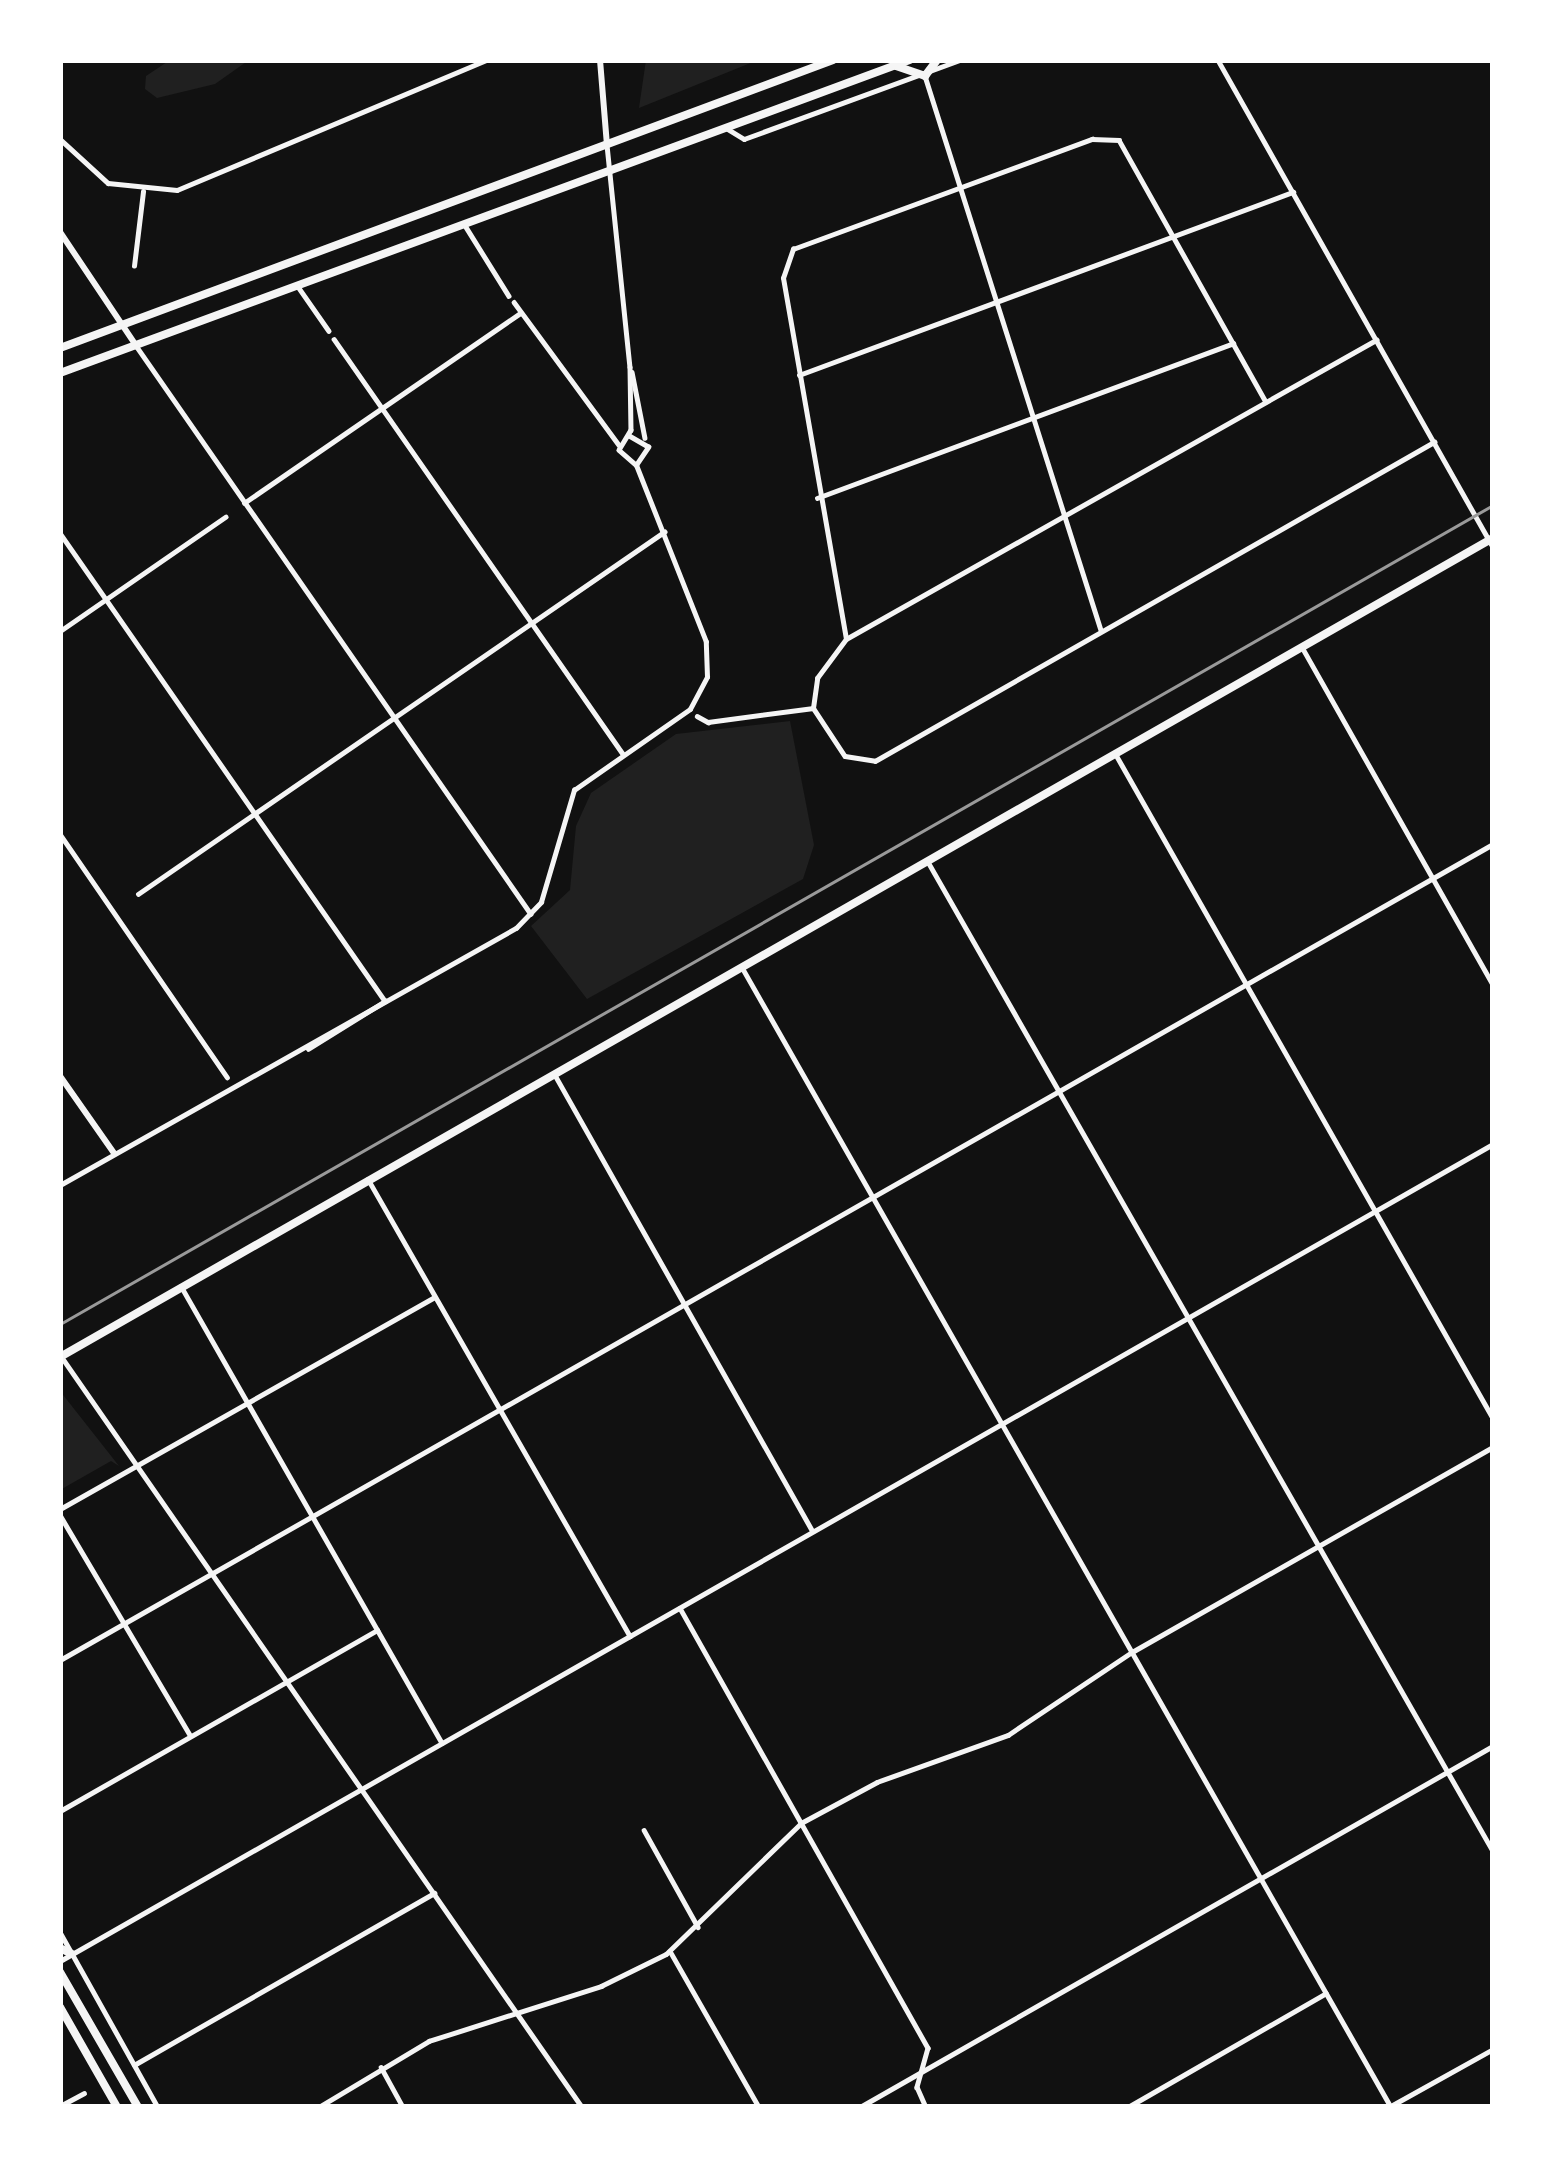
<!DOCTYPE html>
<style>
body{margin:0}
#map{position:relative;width:1553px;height:2167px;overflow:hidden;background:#111;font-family:Karla,sans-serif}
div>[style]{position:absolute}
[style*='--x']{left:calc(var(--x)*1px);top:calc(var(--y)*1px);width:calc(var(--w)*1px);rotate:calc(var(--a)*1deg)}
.green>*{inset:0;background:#202020}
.minor>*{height:4.5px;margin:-2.25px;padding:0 2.25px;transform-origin:2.25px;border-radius:2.25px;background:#f5f5f5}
.tertiary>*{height:6px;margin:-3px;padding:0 3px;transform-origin:3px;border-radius:3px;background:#f5f5f5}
.primary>*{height:8px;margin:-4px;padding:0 4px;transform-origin:4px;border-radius:4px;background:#f5f5f5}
.rail>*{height:3px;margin:-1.5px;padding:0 1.5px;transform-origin:1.5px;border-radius:1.5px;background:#9a9a9a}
span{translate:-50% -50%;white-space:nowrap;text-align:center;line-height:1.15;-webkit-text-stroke:9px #fff;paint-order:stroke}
.frame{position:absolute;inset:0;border:63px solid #fff;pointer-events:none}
</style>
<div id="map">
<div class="green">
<i style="clip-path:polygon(170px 60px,249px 60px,215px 84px,157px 98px,145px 89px,146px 76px)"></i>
<i style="clip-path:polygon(646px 60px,758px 60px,639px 108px)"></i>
<i style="clip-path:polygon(790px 721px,814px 845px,803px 879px,587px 999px,531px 926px,570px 890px,576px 826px,591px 793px,676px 734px)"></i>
<i style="clip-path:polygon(60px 1391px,119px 1466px,111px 1461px,60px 1490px)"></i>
</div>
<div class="minor">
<i style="--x:1218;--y:60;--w:559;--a:60.55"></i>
<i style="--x:925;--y:76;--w:581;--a:72.38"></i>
<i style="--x:726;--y:128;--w:21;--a:31"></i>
<i style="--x:744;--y:139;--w:230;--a:-20.1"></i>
<i style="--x:60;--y:139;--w:65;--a:42.5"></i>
<i style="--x:108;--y:183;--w:69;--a:5.8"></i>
<i style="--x:177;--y:190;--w:335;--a:-22.8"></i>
<i style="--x:607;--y:145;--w:223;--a:84.1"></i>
<i style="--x:630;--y:367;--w:63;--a:89.1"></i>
<i style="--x:631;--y:430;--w:23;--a:121"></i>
<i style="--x:619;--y:450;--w:23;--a:41"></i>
<i style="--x:636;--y:465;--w:22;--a:-56"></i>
<i style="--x:648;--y:447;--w:22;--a:-150"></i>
<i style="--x:466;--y:227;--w:81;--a:58.1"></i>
<i style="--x:134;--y:266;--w:75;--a:-83.1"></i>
<i style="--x:299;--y:288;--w:52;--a:55.1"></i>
<i style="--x:514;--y:302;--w:177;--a:53.7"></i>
<i style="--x:334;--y:339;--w:506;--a:55.15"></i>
<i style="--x:137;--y:347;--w:690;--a:55.21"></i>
<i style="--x:632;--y:372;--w:67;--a:78.9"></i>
<i style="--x:799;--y:375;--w:527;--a:-20.33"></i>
<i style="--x:817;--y:498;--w:444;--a:-20.4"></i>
<i style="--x:244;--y:503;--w:335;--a:-34.5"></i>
<i style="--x:60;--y:533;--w:570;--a:55.22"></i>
<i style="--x:60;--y:631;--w:201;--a:-34.6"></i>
<i style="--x:846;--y:639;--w:366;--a:-99.9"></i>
<i style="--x:783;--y:278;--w:31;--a:-71"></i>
<i style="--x:793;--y:249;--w:319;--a:-20.2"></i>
<i style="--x:1092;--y:139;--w:27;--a:2"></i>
<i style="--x:1119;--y:140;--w:300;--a:60.7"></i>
<i style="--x:1302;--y:647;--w:388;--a:60.5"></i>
<i style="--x:814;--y:709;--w:56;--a:56.6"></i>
<i style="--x:845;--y:756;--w:30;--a:9"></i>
<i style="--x:875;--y:761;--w:644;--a:-29.71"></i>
<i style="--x:697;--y:716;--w:13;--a:29"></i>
<i style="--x:708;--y:722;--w:106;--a:-7.6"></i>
<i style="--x:813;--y:708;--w:30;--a:-82"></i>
<i style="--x:817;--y:678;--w:49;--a:-53.4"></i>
<i style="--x:846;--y:639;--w:609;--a:-29.43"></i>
<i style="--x:1115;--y:753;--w:765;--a:60.39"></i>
<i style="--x:60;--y:834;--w:295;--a:55.5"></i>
<i style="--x:927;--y:860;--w:1141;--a:60.27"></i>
<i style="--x:138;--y:894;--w:639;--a:-34.54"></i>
<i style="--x:743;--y:969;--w:1310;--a:60.34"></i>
<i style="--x:308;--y:1049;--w:91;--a:-31.9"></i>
<i style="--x:555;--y:1075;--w:523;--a:60.54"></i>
<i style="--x:368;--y:1179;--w:527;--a:60.17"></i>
<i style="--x:60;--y:1185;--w:523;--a:-29.41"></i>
<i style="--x:516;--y:928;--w:36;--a:-46"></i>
<i style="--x:541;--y:902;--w:117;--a:-73.6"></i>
<i style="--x:574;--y:790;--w:141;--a:-34.9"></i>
<i style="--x:690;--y:709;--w:36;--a:-62"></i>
<i style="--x:707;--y:677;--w:35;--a:-92"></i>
<i style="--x:706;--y:642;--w:190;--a:-111.6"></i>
<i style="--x:181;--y:1286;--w:526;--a:60.27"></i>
<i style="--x:61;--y:1356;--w:914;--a:55.25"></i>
<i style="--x:60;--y:1509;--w:430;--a:-29.5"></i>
<i style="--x:60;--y:1515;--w:256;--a:59.4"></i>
<i style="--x:680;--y:1608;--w:505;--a:60.59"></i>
<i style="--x:928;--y:2048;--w:41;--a:105.8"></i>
<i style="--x:917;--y:2087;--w:22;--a:66"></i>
<i style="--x:60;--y:1660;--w:1649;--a:-29.66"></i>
<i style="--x:60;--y:1811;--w:365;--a:-29.7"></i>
<i style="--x:644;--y:1830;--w:111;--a:60.9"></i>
<i style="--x:60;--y:1932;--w:201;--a:60.8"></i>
<i style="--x:670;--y:1951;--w:180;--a:60.3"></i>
<i style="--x:60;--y:1961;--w:1650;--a:-29.69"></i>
<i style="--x:134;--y:2065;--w:346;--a:-29.8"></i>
<i style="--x:381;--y:2067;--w:46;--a:61.2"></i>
<i style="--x:60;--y:2106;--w:27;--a:-28"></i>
<i style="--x:319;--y:2107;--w:128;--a:-31"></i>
<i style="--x:429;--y:2041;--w:181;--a:-17.7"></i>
<i style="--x:601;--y:1986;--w:72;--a:-26.2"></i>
<i style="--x:666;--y:1954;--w:188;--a:-44.1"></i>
<i style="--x:801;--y:1823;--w:86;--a:-28.3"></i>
<i style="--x:877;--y:1782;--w:139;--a:-19.7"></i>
<i style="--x:1008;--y:1735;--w:149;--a:-33.8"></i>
<i style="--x:1132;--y:1652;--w:415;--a:-29.6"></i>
<i style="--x:860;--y:2107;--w:729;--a:-29.7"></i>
<i style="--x:1128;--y:2107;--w:228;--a:-29.9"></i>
<i style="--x:1389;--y:2107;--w:119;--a:-29.1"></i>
</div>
<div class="tertiary">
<i style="--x:600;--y:60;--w:85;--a:85.3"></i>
<i style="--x:60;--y:232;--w:138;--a:56.2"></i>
<i style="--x:60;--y:1076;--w:94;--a:55"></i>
</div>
<div class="primary">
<i style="--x:896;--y:66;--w:31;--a:19"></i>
<i style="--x:925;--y:76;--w:20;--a:-53"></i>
<i style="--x:60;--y:348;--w:825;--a:-20.43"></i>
<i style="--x:60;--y:373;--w:906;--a:-20.22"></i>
<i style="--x:60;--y:1357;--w:1651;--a:-29.75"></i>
<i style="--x:60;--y:1948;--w:13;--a:27"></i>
<i style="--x:60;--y:1972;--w:156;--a:60"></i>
<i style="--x:60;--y:2007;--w:115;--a:60.3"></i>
</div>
<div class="rail">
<i style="--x:60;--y:1324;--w:1651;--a:-29.75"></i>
</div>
<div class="frame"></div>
</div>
